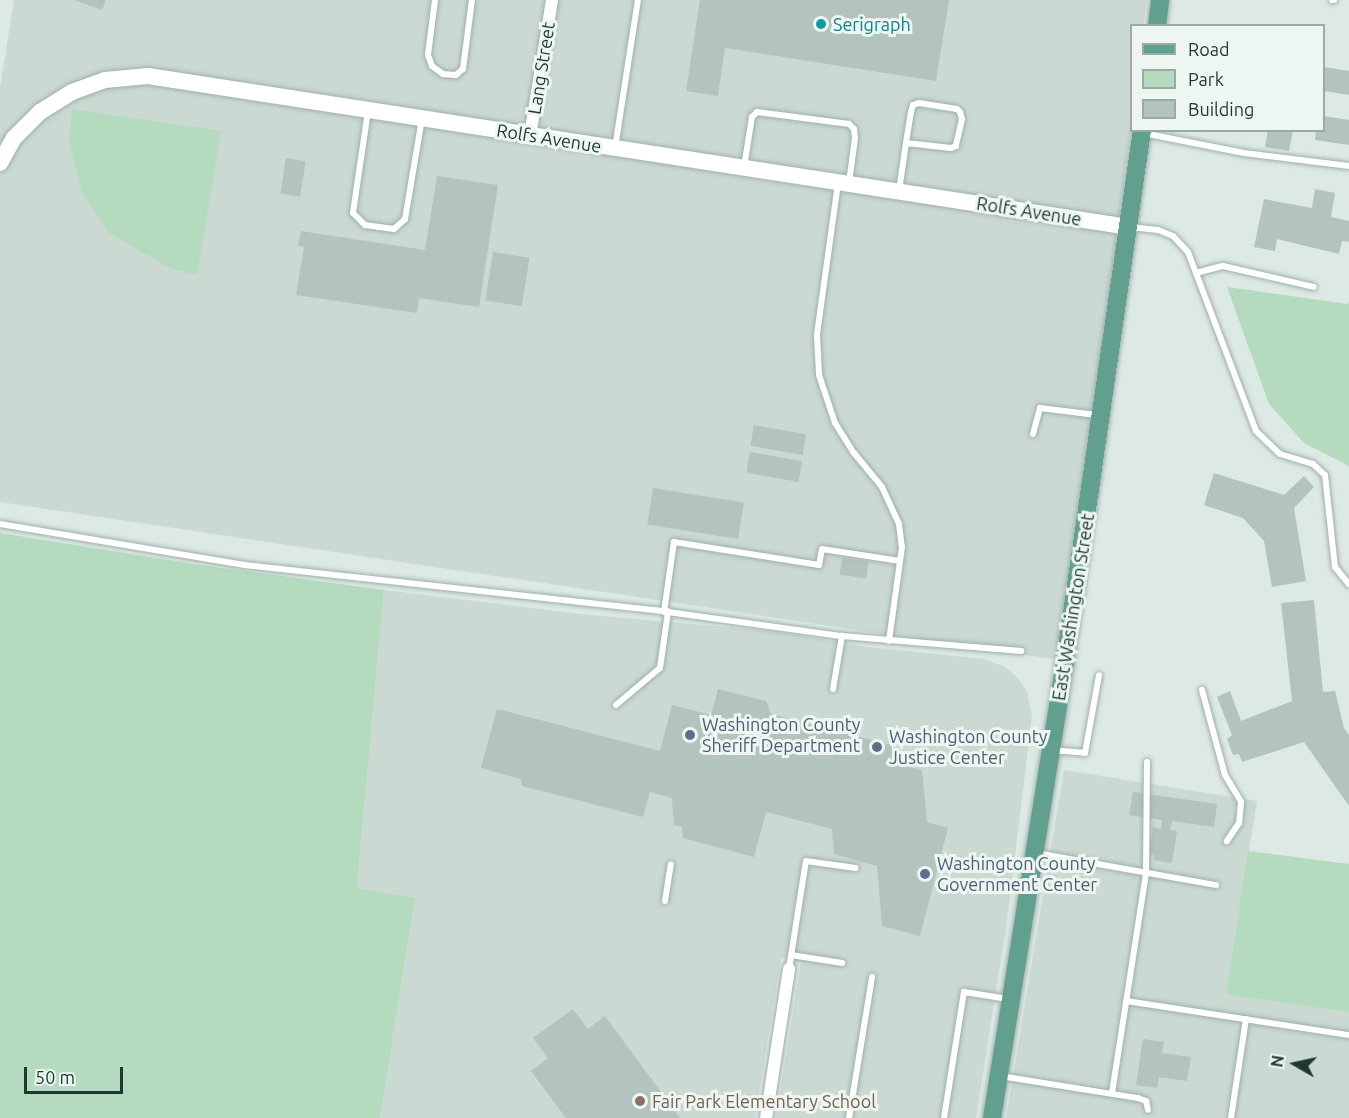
<!DOCTYPE html>
<style>
body{margin:0}
#map{position:relative;width:1349px;height:1118px;overflow:hidden;background:#dde9e4;font-family:Ubuntu,sans-serif}
div>[style]{position:absolute}
[style*='--x']{left:calc(var(--x)*1px);top:calc(var(--y)*1px);width:calc(var(--w)*1px);rotate:calc(var(--a)*1deg)}
.built>*{inset:0;background:#cbd9d3}
.green>*{inset:0;background:#b5dbbf}
.building>*{inset:0;background:#b2c4bd;transform-origin:0 0}
.roads{filter:drop-shadow(0 0 2px #a0b0ab) drop-shadow(0 0 2px #a0b0ab)}
.service>*{height:6px;margin:-3px;padding:0 3px;transform-origin:3px;border-radius:3px;background:#fff}
.minor>*{height:12px;margin:-6px;padding:0 6px;transform-origin:6px;border-radius:6px;background:#fff}
.tertiary>*{height:16px;margin:-8px;padding:0 8px;transform-origin:8px;border-radius:8px;background:#fff}
.primary>*{height:18px;margin:-9px;padding:0 9px;transform-origin:9px;border-radius:9px;background:#619f8f}
.dots>*{width:16px;height:16px;translate:-50% -50%;box-sizing:border-box;border:3px solid #edf6f1;border-radius:50%}
span{translate:-50% -50%;white-space:nowrap;text-align:center;line-height:1.15;-webkit-text-stroke:6px #edf6f1;paint-order:stroke}
.culture-label{font-size:18px;color:#0d838f}
.left{translate:0 -50%;text-align:left}
.street-label{font-size:18px;color:#1f3831}
.service-label{font-size:18px;color:#4e5e75}
.education-label{font-size:18px;color:#785e54}
.legend{position:absolute;left:1130px;top:24px;width:195px;height:108px;box-sizing:border-box;background:#edf6f1;border:2px solid #9baaa4;margin:0;padding:8px 10px;list-style:none;font-size:18px;color:#1f3831}
.legend li{display:flex;align-items:center;gap:12px;height:30px}
.legend b{width:30px;border:2px solid #9baaa4}
.north{position:absolute;left:1265px;top:1034px;width:60px;height:60px;-webkit-text-stroke:4px #edf6f1;paint-order:stroke;rotate:279deg;font-size:16px;font-weight:700;line-height:24px;text-align:center;color:#1f3831}
.north::after{content:'';display:block;margin:auto;width:21px;height:27px;background:#1f3831;clip-path:polygon(50% 0,100% 100%,50% 72%,0 100%)}
.scale{position:absolute;left:24px;top:1067px;width:99px;height:27px;box-sizing:border-box;border:3px solid #1f3831;border-top:0;padding-left:8px;font-size:18px;line-height:21px;white-space:nowrap;color:#1f3831;-webkit-text-stroke:4px #edf6f1;paint-order:stroke}
</style>
<div id="map">
<div class="built">
<i style="clip-path:polygon(14px 0,1147px 0,1143px 25px,1132px 26px,1131px 122px,1065px 661px,0 502px,0 89px)"></i>
<i style="clip-path:polygon(384px 590px,581px 614px,780px 632px,868px 647px,984px 659px,1005px 667px,1016px 676px,1027px 691px,1032px 717px,1007px 921px,976px 1118px,776px 1118px,801px 962px,781px 958px,755px 1118px,380px 1118px,415px 898px,357px 888px)"></i>
<i style="clip-path:polygon(1064px 770px,1257px 801px,1226px 995px,1349px 1012px,1349px 1118px,1006px 1118px)"></i>
</div>
<div class="green">
<i style="clip-path:polygon(72px 109px,221px 131px,197px 275px,170px 268px,109px 233px,82px 192px,69px 142px)"></i>
<i style="clip-path:polygon(1227px 287px,1348px 304px,1349px 301px,1349px 466px,1304px 443px,1269px 404px)"></i>
<i style="clip-path:polygon(0 533px,193px 564px,384px 590px,357px 888px,415px 898px,380px 1118px,0 1118px)"></i>
<i style="clip-path:polygon(1248px 851px,1349px 864px,1349px 1012px,1226px 995px)"></i>
</div>
<div class="building">
<i style="clip-path:polygon(74px 0,106px 0,102px 10px)"></i>
<i style="clip-path:polygon(700px 0,949px 0,936px 81px,725px 48px,718px 96px,686px 91px)"></i>
<i style="clip-path:polygon(1324px 67px,1349px 71px,1349px 95px,1324px 91px)"></i>
<i style="clip-path:polygon(1324px 116px,1349px 120px,1349px 145px,1315px 140px,1316px 130px,1324px 130px)"></i>
<i style="clip-path:polygon(1268px 130px,1293px 130px,1289px 151px,1265px 147px)"></i>
<i style="left:286px;top:158px;width:20px;height:36px;rotate:9deg"></i>
<i style="clip-path:polygon(437px 176px,498px 185px,479px 307px,419px 298px,417px 313px,296px 295px,304px 247px,298px 246px,301px 231px,425px 250px)"></i>
<i style="clip-path:polygon(1315px 189px,1335px 193px,1331px 217px,1349px 221px,1349px 242px,1342px 241px,1339px 254px,1277px 239px,1275px 251px,1254px 247px,1264px 199px,1312px 208px)"></i>
<i style="left:493px;top:252px;width:37px;height:49px;rotate:9deg"></i>
<i style="left:754px;top:425px;width:53px;height:21px;rotate:10deg"></i>
<i style="left:750px;top:452px;width:53px;height:21px;rotate:10deg"></i>
<i style="clip-path:polygon(1214px 473px,1284px 495px,1304px 476px,1314px 487px,1294px 508px,1306px 581px,1272px 587px,1264px 541px,1243px 518px,1204px 505px)"></i>
<i style="left:653px;top:488px;width:92px;height:37px;rotate:9deg"></i>
<i style="left:842px;top:558px;width:27px;height:17px;rotate:8deg"></i>
<i style="clip-path:polygon(1314px 600px,1323px 692px,1335px 691px,1344px 728px,1349px 735px,1349px 806px,1304px 742px,1242px 762px,1239px 754px,1233px 755px,1227px 739px,1232px 735px,1217px 697px,1230px 691px,1241px 721px,1292px 701px,1281px 603px)"></i>
<i style="clip-path:polygon(718px 689px,766px 701px,771px 714px,895px 746px,896px 763px,922px 770px,927px 822px,948px 828px,920px 936px,882px 926px,877px 866px,834px 854px,832px 829px,766px 812px,754px 857px,683px 838px,682px 827px,674px 825px,672px 798px,650px 792px,643px 817px,522px 786px,521px 779px,481px 768px,497px 709px,660px 751px,672px 705px,711px 715px)"></i>
<i style="clip-path:polygon(1133px 792px,1217px 804px,1214px 827px,1172px 821px,1170px 830px,1177px 831px,1172px 863px,1154px 860px,1154px 855px,1149px 854px,1153px 827px,1161px 829px,1162px 820px,1129px 815px)"></i>
<i style="clip-path:polygon(573px 1009px,588px 1029px,605px 1016px,680px 1118px,566px 1118px,531px 1071px,548px 1058px,533px 1038px)"></i>
<i style="clip-path:polygon(1143px 1039px,1164px 1042px,1162px 1053px,1191px 1057px,1187px 1081px,1159px 1077px,1157px 1088px,1136px 1085px)"></i>
</div>
<div class="roads">
<div class="service">
<i style="--x:435;--y:0;--w:55;--a:97.3"></i>
<i style="--x:428;--y:55;--w:12;--a:70"></i>
<i style="--x:432;--y:66;--w:14;--a:36"></i>
<i style="--x:443;--y:74;--w:13;--a:4"></i>
<i style="--x:456;--y:75;--w:9;--a:-41"></i>
<i style="--x:463;--y:69;--w:70;--a:-82.6"></i>
<i style="--x:1332;--y:0;--w:2;--a:0"></i>
<i style="--x:368;--y:111;--w:103;--a:98.4"></i>
<i style="--x:353;--y:213;--w:17;--a:45"></i>
<i style="--x:365;--y:225;--w:29;--a:8"></i>
<i style="--x:394;--y:229;--w:15;--a:-42"></i>
<i style="--x:405;--y:219;--w:101;--a:-80.4"></i>
<i style="--x:1143;--y:133;--w:103;--a:11.2"></i>
<i style="--x:1244;--y:153;--w:106;--a:7.1"></i>
<i style="--x:615;--y:148;--w:150;--a:-81.2"></i>
<i style="--x:744;--y:167;--w:51;--a:-80.9"></i>
<i style="--x:752;--y:117;--w:7;--a:-45"></i>
<i style="--x:757;--y:112;--w:93;--a:7.4"></i>
<i style="--x:849;--y:124;--w:7;--a:45"></i>
<i style="--x:854;--y:129;--w:9;--a:84"></i>
<i style="--x:855;--y:138;--w:45;--a:97.6"></i>
<i style="--x:838;--y:183;--w:153;--a:97.9"></i>
<i style="--x:817;--y:335;--w:40;--a:87.1"></i>
<i style="--x:819;--y:375;--w:51;--a:71.6"></i>
<i style="--x:835;--y:423;--w:36;--a:58"></i>
<i style="--x:854;--y:453;--w:44;--a:50.5"></i>
<i style="--x:882;--y:487;--w:41;--a:65.3"></i>
<i style="--x:899;--y:524;--w:23;--a:83"></i>
<i style="--x:902;--y:547;--w:95;--a:97.9"></i>
<i style="--x:899;--y:191;--w:49;--a:-81.7"></i>
<i style="--x:906;--y:143;--w:31;--a:-81"></i>
<i style="--x:911;--y:112;--w:7;--a:-74"></i>
<i style="--x:913;--y:105;--w:6;--a:-18"></i>
<i style="--x:919;--y:103;--w:38;--a:9"></i>
<i style="--x:957;--y:109;--w:4;--a:45"></i>
<i style="--x:960;--y:112;--w:7;--a:74"></i>
<i style="--x:962;--y:119;--w:28;--a:103"></i>
<i style="--x:956;--y:146;--w:5;--a:158"></i>
<i style="--x:951;--y:148;--w:45;--a:-173.7"></i>
<i style="--x:1130;--y:227;--w:28;--a:6"></i>
<i style="--x:1158;--y:230;--w:16;--a:22"></i>
<i style="--x:1173;--y:236;--w:22;--a:47"></i>
<i style="--x:1188;--y:252;--w:191;--a:69.2"></i>
<i style="--x:1256;--y:431;--w:33;--a:44"></i>
<i style="--x:1280;--y:454;--w:34;--a:17"></i>
<i style="--x:1313;--y:464;--w:16;--a:43"></i>
<i style="--x:1325;--y:475;--w:93;--a:83.8"></i>
<i style="--x:1335;--y:567;--w:22;--a:51"></i>
<i style="--x:1196;--y:273;--w:28;--a:-15"></i>
<i style="--x:1223;--y:266;--w:93;--a:13"></i>
<i style="--x:1033;--y:434;--w:27;--a:-75"></i>
<i style="--x:1040;--y:408;--w:57;--a:7"></i>
<i style="--x:0;--y:524;--w:248;--a:9.5"></i>
<i style="--x:245;--y:565;--w:426;--a:6.3"></i>
<i style="--x:668;--y:612;--w:176;--a:7.9"></i>
<i style="--x:842;--y:636;--w:180;--a:4.8"></i>
<i style="--x:664;--y:612;--w:71;--a:-81.9"></i>
<i style="--x:674;--y:542;--w:147;--a:9"></i>
<i style="--x:819;--y:565;--w:16;--a:-79"></i>
<i style="--x:822;--y:549;--w:79;--a:8.7"></i>
<i style="--x:833;--y:689;--w:54;--a:-80.4"></i>
<i style="--x:1202;--y:690;--w:88;--a:74.9"></i>
<i style="--x:1225;--y:775;--w:31;--a:59"></i>
<i style="--x:1241;--y:802;--w:21;--a:95"></i>
<i style="--x:1239;--y:823;--w:22;--a:124"></i>
<i style="--x:616;--y:705;--w:57;--a:-40.1"></i>
<i style="--x:660;--y:668;--w:57;--a:-81.9"></i>
<i style="--x:1052;--y:750;--w:33;--a:5"></i>
<i style="--x:1085;--y:753;--w:79;--a:-79.8"></i>
<i style="--x:1036;--y:853;--w:183;--a:10.1"></i>
<i style="--x:665;--y:901;--w:37;--a:-81"></i>
<i style="--x:791;--y:955;--w:52;--a:8.9"></i>
<i style="--x:789;--y:969;--w:109;--a:-81.1"></i>
<i style="--x:806;--y:861;--w:50;--a:8"></i>
<i style="--x:1126;--y:1001;--w:226;--a:8.7"></i>
<i style="--x:1000;--y:1076;--w:140;--a:9.1"></i>
<i style="--x:1138;--y:1098;--w:9;--a:21"></i>
<i style="--x:1146;--y:1101;--w:9;--a:77"></i>
<i style="--x:1112;--y:1093;--w:222;--a:-81.2"></i>
<i style="--x:1146;--y:874;--w:112;--a:-89.5"></i>
<i style="--x:849;--y:1118;--w:143;--a:-80.7"></i>
<i style="--x:944;--y:1118;--w:128;--a:-81"></i>
<i style="--x:964;--y:992;--w:45;--a:9"></i>
<i style="--x:1231;--y:1118;--w:100;--a:-81.4"></i>
</div>
<div class="minor">
<i style="--x:530;--y:136;--w:138;--a:-80.8"></i>
<i style="--x:766;--y:1118;--w:151;--a:-81.2"></i>
</div>
<div class="tertiary">
<i style="--x:0;--y:163;--w:29;--a:-61"></i>
<i style="--x:14;--y:138;--w:37;--a:-45"></i>
<i style="--x:40;--y:112;--w:38;--a:-32"></i>
<i style="--x:72;--y:92;--w:35;--a:-20"></i>
<i style="--x:105;--y:80;--w:43;--a:-5.3"></i>
<i style="--x:148;--y:76;--w:993;--a:8.75"></i>
</div>
<div class="primary">
<i style="--x:1157;--y:26;--w:26;--a:-83"></i>
<i style="--x:992;--y:1118;--w:463;--a:-80.9"></i>
<i style="--x:1065;--y:661;--w:537;--a:-81.75"></i>
</div>
</div>
<div class="dots">
<i style="left:821px;top:24px;background:#0f9aa8"></i>
<i style="left:690px;top:735px;background:#5c6f8a"></i>
<i style="left:877px;top:747px;background:#5c6f8a"></i>
<i style="left:925px;top:874px;background:#5c6f8a"></i>
<i style="left:640px;top:1101px;background:#8d6e63"></i>
</div>
<div class="culture-label">
<span class="left" style="left:833px;top:24px">Serigraph</span>
</div>
<div class="street-label">
<span style="left:541px;top:68px;rotate:-81deg">Lang Street</span>
<span style="left:549px;top:138px;rotate:9deg">Rolfs Avenue</span>
<span style="left:1029px;top:211px;rotate:9deg">Rolfs Avenue</span>
<span style="left:1073px;top:607px;rotate:-81deg">East Washington Street</span>
</div>
<div class="service-label">
<span class="left" style="left:702px;top:735px">Washington County<br>Sheriff Department</span>
<span class="left" style="left:889px;top:747px">Washington County<br>Justice Center</span>
<span class="left" style="left:937px;top:874px">Washington County<br>Government Center</span>
</div>
<div class="education-label">
<span class="left" style="left:652px;top:1101px">Fair Park Elementary School</span>
</div>
<ul class="legend">
<li><b style="height:8px;background:#619f8f"></b>Road</li>
<li><b style="height:16px;background:#b5dbbf"></b>Park</li>
<li><b style="height:16px;background:#b2c4bd"></b>Building</li>
</ul>
<div class="north">N</div>
<div class="scale">50 m</div>
</div>
